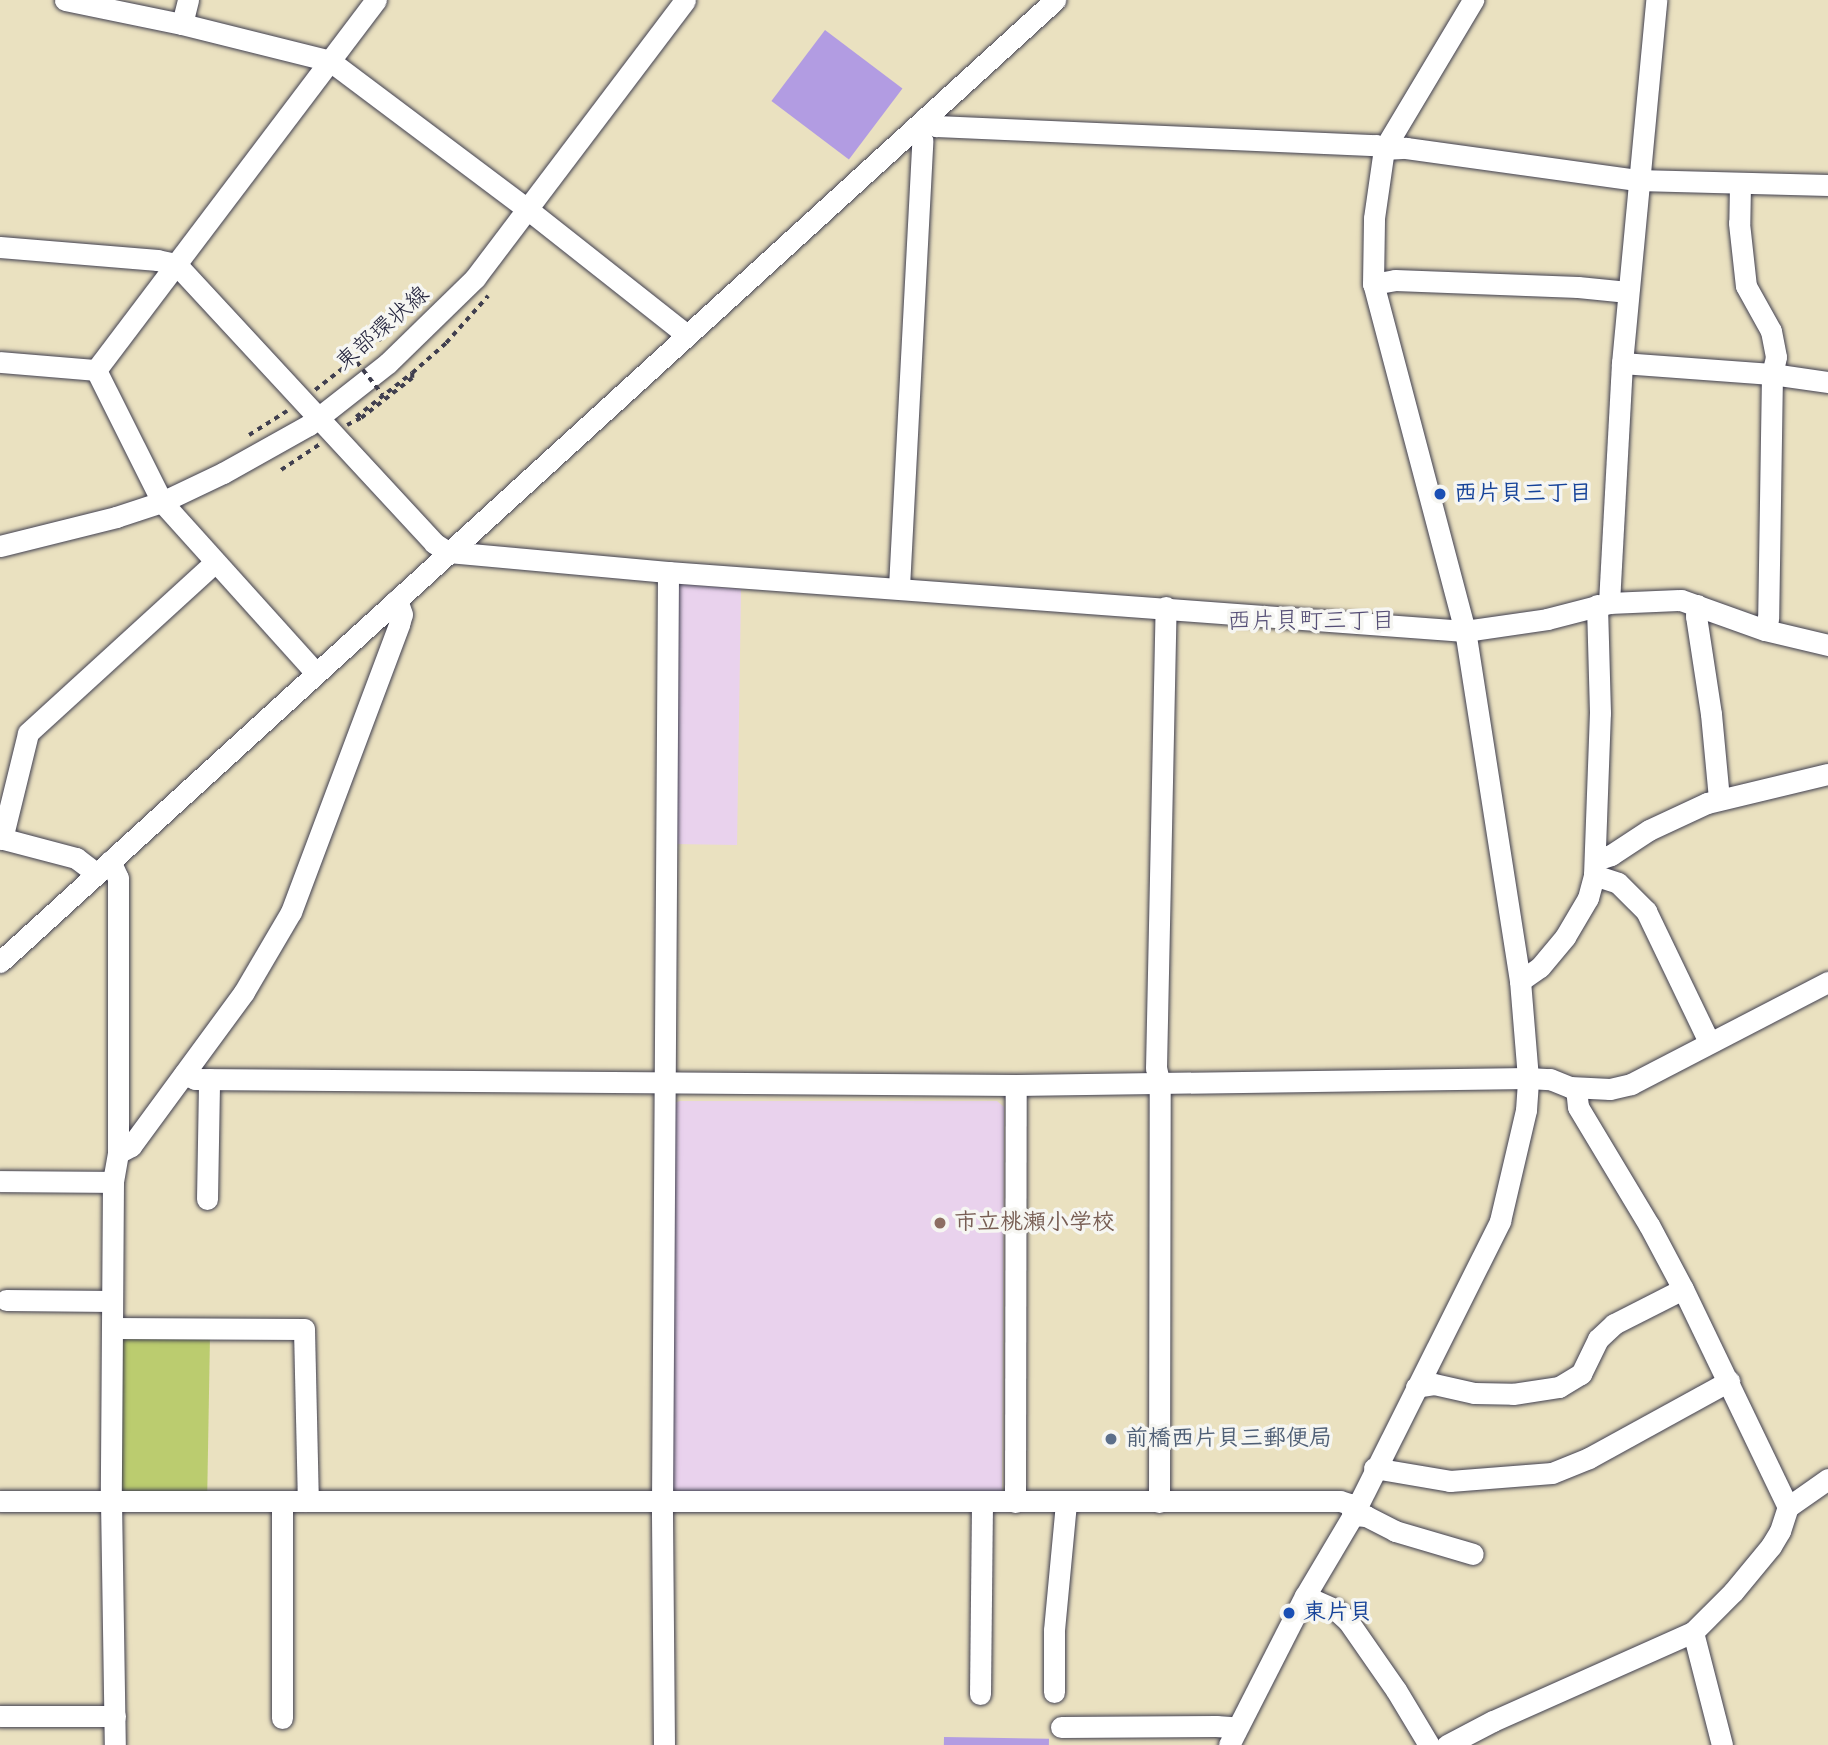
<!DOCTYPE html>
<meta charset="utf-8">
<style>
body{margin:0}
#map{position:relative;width:1828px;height:1745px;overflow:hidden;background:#eae1c0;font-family:Mynerve,"Klee One",sans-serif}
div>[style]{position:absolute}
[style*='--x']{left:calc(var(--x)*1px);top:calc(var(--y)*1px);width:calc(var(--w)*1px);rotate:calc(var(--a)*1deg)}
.built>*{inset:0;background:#e9d2ed}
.green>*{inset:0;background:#bbcc6f;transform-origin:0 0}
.building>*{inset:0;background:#b29ce2;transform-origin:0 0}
.path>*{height:3.5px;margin-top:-1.75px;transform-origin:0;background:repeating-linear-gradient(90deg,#403f4f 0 5px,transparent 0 10px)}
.roads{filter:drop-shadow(0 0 2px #403f4f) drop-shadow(0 0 2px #403f4f)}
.minor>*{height:21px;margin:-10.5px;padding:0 10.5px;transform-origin:10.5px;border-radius:10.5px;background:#fff}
.path-bridge>*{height:3.5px;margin-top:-1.75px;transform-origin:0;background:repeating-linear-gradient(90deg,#403f4f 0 5px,transparent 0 10px)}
.dots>*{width:19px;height:19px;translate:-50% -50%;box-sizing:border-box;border:4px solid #f6f6f2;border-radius:50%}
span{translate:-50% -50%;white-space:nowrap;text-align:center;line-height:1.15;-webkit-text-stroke:7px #f6f6f2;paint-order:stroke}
.street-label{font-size:23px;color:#22223b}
.transit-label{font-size:23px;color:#164399;font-weight:700}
.left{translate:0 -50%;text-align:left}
.education-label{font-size:23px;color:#785e54;font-weight:700}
.service-label{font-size:23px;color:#4e5e75;font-weight:700}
.neighbourhood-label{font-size:24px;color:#544d75}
</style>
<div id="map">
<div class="built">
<i style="clip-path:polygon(679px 584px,741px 589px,737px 845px,673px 844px,675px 590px)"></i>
<i style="clip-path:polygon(680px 1101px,997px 1101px,1004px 1107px,1002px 1491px,672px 1495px,674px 1103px)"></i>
</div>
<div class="green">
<i style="left:121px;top:1335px;width:89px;height:158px;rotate:1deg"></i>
</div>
<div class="building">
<i style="left:825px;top:30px;width:97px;height:89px;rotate:37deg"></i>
<i style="left:944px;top:1737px;width:105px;height:8px;rotate:1deg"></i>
</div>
<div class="path">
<i style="--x:315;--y:390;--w:110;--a:-38"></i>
<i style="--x:356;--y:417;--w:71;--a:-38.2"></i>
<i style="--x:347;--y:425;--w:16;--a:-27"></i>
<i style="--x:361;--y:418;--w:65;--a:-38.1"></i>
<i style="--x:412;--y:378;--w:5;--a:-90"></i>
<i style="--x:412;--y:373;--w:45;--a:-41.4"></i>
<i style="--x:446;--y:343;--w:63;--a:-48.2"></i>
<i style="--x:249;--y:435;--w:45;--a:-32.3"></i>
<i style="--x:281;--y:470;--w:47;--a:-33.7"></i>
</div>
<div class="roads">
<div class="minor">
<i style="--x:65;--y:0;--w:119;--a:11.6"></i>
<i style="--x:182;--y:24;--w:153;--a:14"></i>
<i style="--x:330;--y:61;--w:245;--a:36.9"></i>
<i style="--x:526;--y:208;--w:205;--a:38.3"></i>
<i style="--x:182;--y:24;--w:25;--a:-76"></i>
<i style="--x:925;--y:118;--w:14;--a:36"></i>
<i style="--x:936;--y:126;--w:440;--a:2.5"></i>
<i style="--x:1376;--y:145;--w:9;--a:27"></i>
<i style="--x:1384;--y:149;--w:22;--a:-3"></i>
<i style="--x:1406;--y:148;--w:233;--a:7.9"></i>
<i style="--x:1637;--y:180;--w:191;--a:1.5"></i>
<i style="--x:1740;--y:184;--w:39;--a:91"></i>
<i style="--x:1739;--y:223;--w:63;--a:83.7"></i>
<i style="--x:1746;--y:286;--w:51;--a:60.9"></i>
<i style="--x:1771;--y:331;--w:26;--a:79"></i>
<i style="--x:1776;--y:357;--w:17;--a:103"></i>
<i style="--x:1772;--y:374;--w:244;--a:90.9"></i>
<i style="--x:1768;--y:618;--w:12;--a:104"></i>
<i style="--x:0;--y:247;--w:158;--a:4.7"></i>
<i style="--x:157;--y:260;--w:19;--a:12"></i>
<i style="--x:176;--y:264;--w:380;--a:47.2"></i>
<i style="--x:434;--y:543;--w:17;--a:33"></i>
<i style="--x:448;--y:552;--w:221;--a:5.2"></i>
<i style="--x:668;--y:572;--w:799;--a:4.23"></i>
<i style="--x:1465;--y:631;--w:83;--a:-8.3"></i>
<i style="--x:1547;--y:619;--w:64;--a:-14.5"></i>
<i style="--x:1609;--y:603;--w:72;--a:-2.4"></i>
<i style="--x:1681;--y:600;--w:89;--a:19.7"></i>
<i style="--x:1765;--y:630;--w:65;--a:13.4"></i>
<i style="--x:1373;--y:284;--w:22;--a:-10"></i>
<i style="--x:1395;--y:280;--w:183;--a:2.2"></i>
<i style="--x:1578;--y:287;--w:50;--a:5.7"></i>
<i style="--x:0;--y:362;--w:96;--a:4.8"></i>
<i style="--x:96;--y:370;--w:148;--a:63.4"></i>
<i style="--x:162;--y:502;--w:230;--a:48"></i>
<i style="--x:1622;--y:363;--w:150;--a:4.2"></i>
<i style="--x:1772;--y:374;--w:57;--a:8.1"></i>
<i style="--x:96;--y:370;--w:464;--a:-52.9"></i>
<i style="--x:0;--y:546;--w:120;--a:-14"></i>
<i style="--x:116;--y:517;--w:48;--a:-18.1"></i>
<i style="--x:162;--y:502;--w:68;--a:-25.4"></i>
<i style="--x:223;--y:473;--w:98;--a:-29.2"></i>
<i style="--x:309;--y:425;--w:100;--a:-38.1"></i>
<i style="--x:388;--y:363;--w:122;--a:-44.3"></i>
<i style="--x:475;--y:278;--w:348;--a:-52.9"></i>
<i style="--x:899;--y:587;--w:447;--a:-87"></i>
<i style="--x:922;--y:141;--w:15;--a:-122"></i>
<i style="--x:1609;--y:603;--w:240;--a:-86.9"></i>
<i style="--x:1622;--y:363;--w:365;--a:-84.6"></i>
<i style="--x:1697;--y:605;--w:11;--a:95"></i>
<i style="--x:1696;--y:616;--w:99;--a:81.3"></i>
<i style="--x:1711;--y:714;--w:85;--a:84.6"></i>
<i style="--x:0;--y:838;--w:79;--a:14.7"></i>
<i style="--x:76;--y:858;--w:25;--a:37"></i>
<i style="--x:2;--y:839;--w:109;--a:-76.2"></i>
<i style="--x:28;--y:733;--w:253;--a:-42.4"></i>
<i style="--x:1596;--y:860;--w:16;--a:-18"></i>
<i style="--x:1611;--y:855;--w:45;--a:-33.3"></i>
<i style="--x:1649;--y:830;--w:64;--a:-25"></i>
<i style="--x:1707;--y:803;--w:124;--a:-13.5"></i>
<i style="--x:110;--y:861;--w:19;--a:65"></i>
<i style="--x:118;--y:878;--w:275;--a:90"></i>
<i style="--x:118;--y:1153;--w:29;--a:100"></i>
<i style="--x:113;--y:1182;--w:319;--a:90.4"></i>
<i style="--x:111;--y:1501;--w:244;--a:89.1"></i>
<i style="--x:1594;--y:875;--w:25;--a:18"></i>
<i style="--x:1618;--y:883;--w:40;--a:45"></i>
<i style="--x:1646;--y:911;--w:145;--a:64.3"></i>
<i style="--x:0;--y:962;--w:1428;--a:-42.36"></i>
<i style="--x:1520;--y:981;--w:24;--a:-35"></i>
<i style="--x:1540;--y:967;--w:39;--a:-50"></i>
<i style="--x:1565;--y:937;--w:45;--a:-59.5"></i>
<i style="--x:1588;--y:898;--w:24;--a:-75"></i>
<i style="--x:1594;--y:875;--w:162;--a:-87.9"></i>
<i style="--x:1600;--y:713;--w:108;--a:-91.6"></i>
<i style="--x:184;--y:1074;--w:12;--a:24"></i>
<i style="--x:195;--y:1079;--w:821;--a:0.42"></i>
<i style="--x:1016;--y:1085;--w:512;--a:-0.78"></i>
<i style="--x:1528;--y:1078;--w:22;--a:3"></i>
<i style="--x:1550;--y:1079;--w:22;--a:22"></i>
<i style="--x:1570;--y:1087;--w:40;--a:2.9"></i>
<i style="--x:1610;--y:1089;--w:22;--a:-13"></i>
<i style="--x:1631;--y:1084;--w:222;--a:-27.4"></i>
<i style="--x:1576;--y:1088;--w:19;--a:84"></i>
<i style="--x:1578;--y:1107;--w:138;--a:59"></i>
<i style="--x:1649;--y:1225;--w:72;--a:62"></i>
<i style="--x:1683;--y:1289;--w:242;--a:64.3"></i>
<i style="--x:118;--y:1153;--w:15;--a:-28"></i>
<i style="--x:131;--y:1146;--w:191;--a:-53.7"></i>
<i style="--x:244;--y:992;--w:93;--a:-59.6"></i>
<i style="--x:291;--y:912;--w:308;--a:-69.4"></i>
<i style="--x:399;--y:624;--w:10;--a:-73"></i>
<i style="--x:402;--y:614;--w:15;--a:-110"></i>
<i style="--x:0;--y:1181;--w:113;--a:0.5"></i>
<i style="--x:207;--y:1199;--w:120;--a:-89"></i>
<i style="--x:6;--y:1300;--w:106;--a:0.5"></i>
<i style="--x:112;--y:1328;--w:192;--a:0.3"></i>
<i style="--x:304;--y:1329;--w:172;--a:88.7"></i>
<i style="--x:1416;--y:1387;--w:18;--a:-9"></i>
<i style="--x:1434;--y:1384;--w:41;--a:12.7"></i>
<i style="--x:1474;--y:1393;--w:39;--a:1"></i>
<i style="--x:1513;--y:1394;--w:47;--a:-8.7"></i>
<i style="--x:1559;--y:1387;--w:26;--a:-31"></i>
<i style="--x:1581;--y:1374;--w:39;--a:-64"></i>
<i style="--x:1598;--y:1339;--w:22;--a:-43"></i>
<i style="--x:1614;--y:1324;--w:77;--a:-26.9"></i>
<i style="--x:1374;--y:1468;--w:77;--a:9.7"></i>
<i style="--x:1450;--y:1481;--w:102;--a:-4.5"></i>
<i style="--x:1552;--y:1473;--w:40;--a:-22"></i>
<i style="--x:1589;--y:1458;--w:160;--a:-28.8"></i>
<i style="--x:0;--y:1501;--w:1340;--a:0"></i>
<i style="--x:1340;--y:1501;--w:10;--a:17"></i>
<i style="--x:1350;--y:1504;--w:11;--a:75"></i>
<i style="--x:1353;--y:1515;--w:13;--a:4"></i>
<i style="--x:1366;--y:1516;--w:33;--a:27"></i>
<i style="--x:1395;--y:1531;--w:81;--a:16.4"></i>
<i style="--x:1015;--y:1502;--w:417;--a:-89.9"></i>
<i style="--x:1159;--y:1502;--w:417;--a:-89.9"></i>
<i style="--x:1160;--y:1085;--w:17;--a:-103"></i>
<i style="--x:1156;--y:1068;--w:461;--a:-88.8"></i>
<i style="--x:1305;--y:1596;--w:34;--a:24"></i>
<i style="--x:1336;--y:1610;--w:16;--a:43"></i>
<i style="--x:1348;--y:1621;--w:84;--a:55.2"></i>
<i style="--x:1396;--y:1690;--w:64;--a:59"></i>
<i style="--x:1693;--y:1632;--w:117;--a:75.6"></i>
<i style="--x:1054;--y:1692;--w:62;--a:-90"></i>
<i style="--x:1054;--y:1630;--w:129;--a:-84.6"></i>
<i style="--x:980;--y:1694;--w:192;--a:-89.4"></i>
<i style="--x:0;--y:1716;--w:115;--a:0"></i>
<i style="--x:282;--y:1718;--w:217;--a:-90"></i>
<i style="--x:1061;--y:1727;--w:155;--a:-0.4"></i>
<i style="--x:1216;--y:1726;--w:14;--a:4"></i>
<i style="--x:1230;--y:1727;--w:7;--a:45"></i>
<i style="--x:664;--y:1745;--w:242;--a:-90.5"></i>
<i style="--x:662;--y:1503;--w:931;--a:-89.63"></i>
<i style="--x:1229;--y:1745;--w:167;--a:-63"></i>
<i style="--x:1305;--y:1596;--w:94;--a:-59.3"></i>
<i style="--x:1353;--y:1515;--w:329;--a:-63.4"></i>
<i style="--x:1500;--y:1221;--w:114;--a:-76.8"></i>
<i style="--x:1526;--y:1110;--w:32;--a:-86"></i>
<i style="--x:1528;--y:1078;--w:97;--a:-94.7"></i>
<i style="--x:1520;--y:981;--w:354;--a:-98.9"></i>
<i style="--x:1465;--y:631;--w:359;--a:-104.8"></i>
<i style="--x:1373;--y:284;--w:66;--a:-89.1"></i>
<i style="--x:1374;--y:218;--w:70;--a:-81.8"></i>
<i style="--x:1384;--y:149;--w:174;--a:-59.1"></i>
<i style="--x:1447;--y:1745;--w:52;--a:-27.6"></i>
<i style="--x:1493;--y:1721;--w:219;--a:-24"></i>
<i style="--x:1693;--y:1632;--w:57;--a:-45"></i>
<i style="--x:1733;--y:1592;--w:60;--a:-50.4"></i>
<i style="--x:1771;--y:1546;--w:17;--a:-59"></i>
<i style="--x:1780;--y:1531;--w:25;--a:-72"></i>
<i style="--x:1788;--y:1507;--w:49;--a:-35"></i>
</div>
</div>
<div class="path-bridge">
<i style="--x:357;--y:362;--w:42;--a:51.8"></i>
</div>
<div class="dots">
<i style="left:1440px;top:494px;background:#1a4fb4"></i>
<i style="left:940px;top:1223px;background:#8d6e63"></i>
<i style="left:1111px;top:1439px;background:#5c6f8a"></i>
<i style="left:1289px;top:1613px;background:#1a4fb4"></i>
</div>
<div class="street-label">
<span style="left:383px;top:329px;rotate:-41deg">東部環状線</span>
</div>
<div class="transit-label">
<span class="left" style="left:1454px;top:494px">西片貝三丁目</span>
<span class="left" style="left:1303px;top:1613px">東片貝</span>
</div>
<div class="education-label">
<span class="left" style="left:954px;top:1223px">市立桃瀬小学校</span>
</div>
<div class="service-label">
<span class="left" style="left:1125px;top:1439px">前橋西片貝三郵便局</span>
</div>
<div class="neighbourhood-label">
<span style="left:1311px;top:622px">西片貝町三丁目</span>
</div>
</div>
